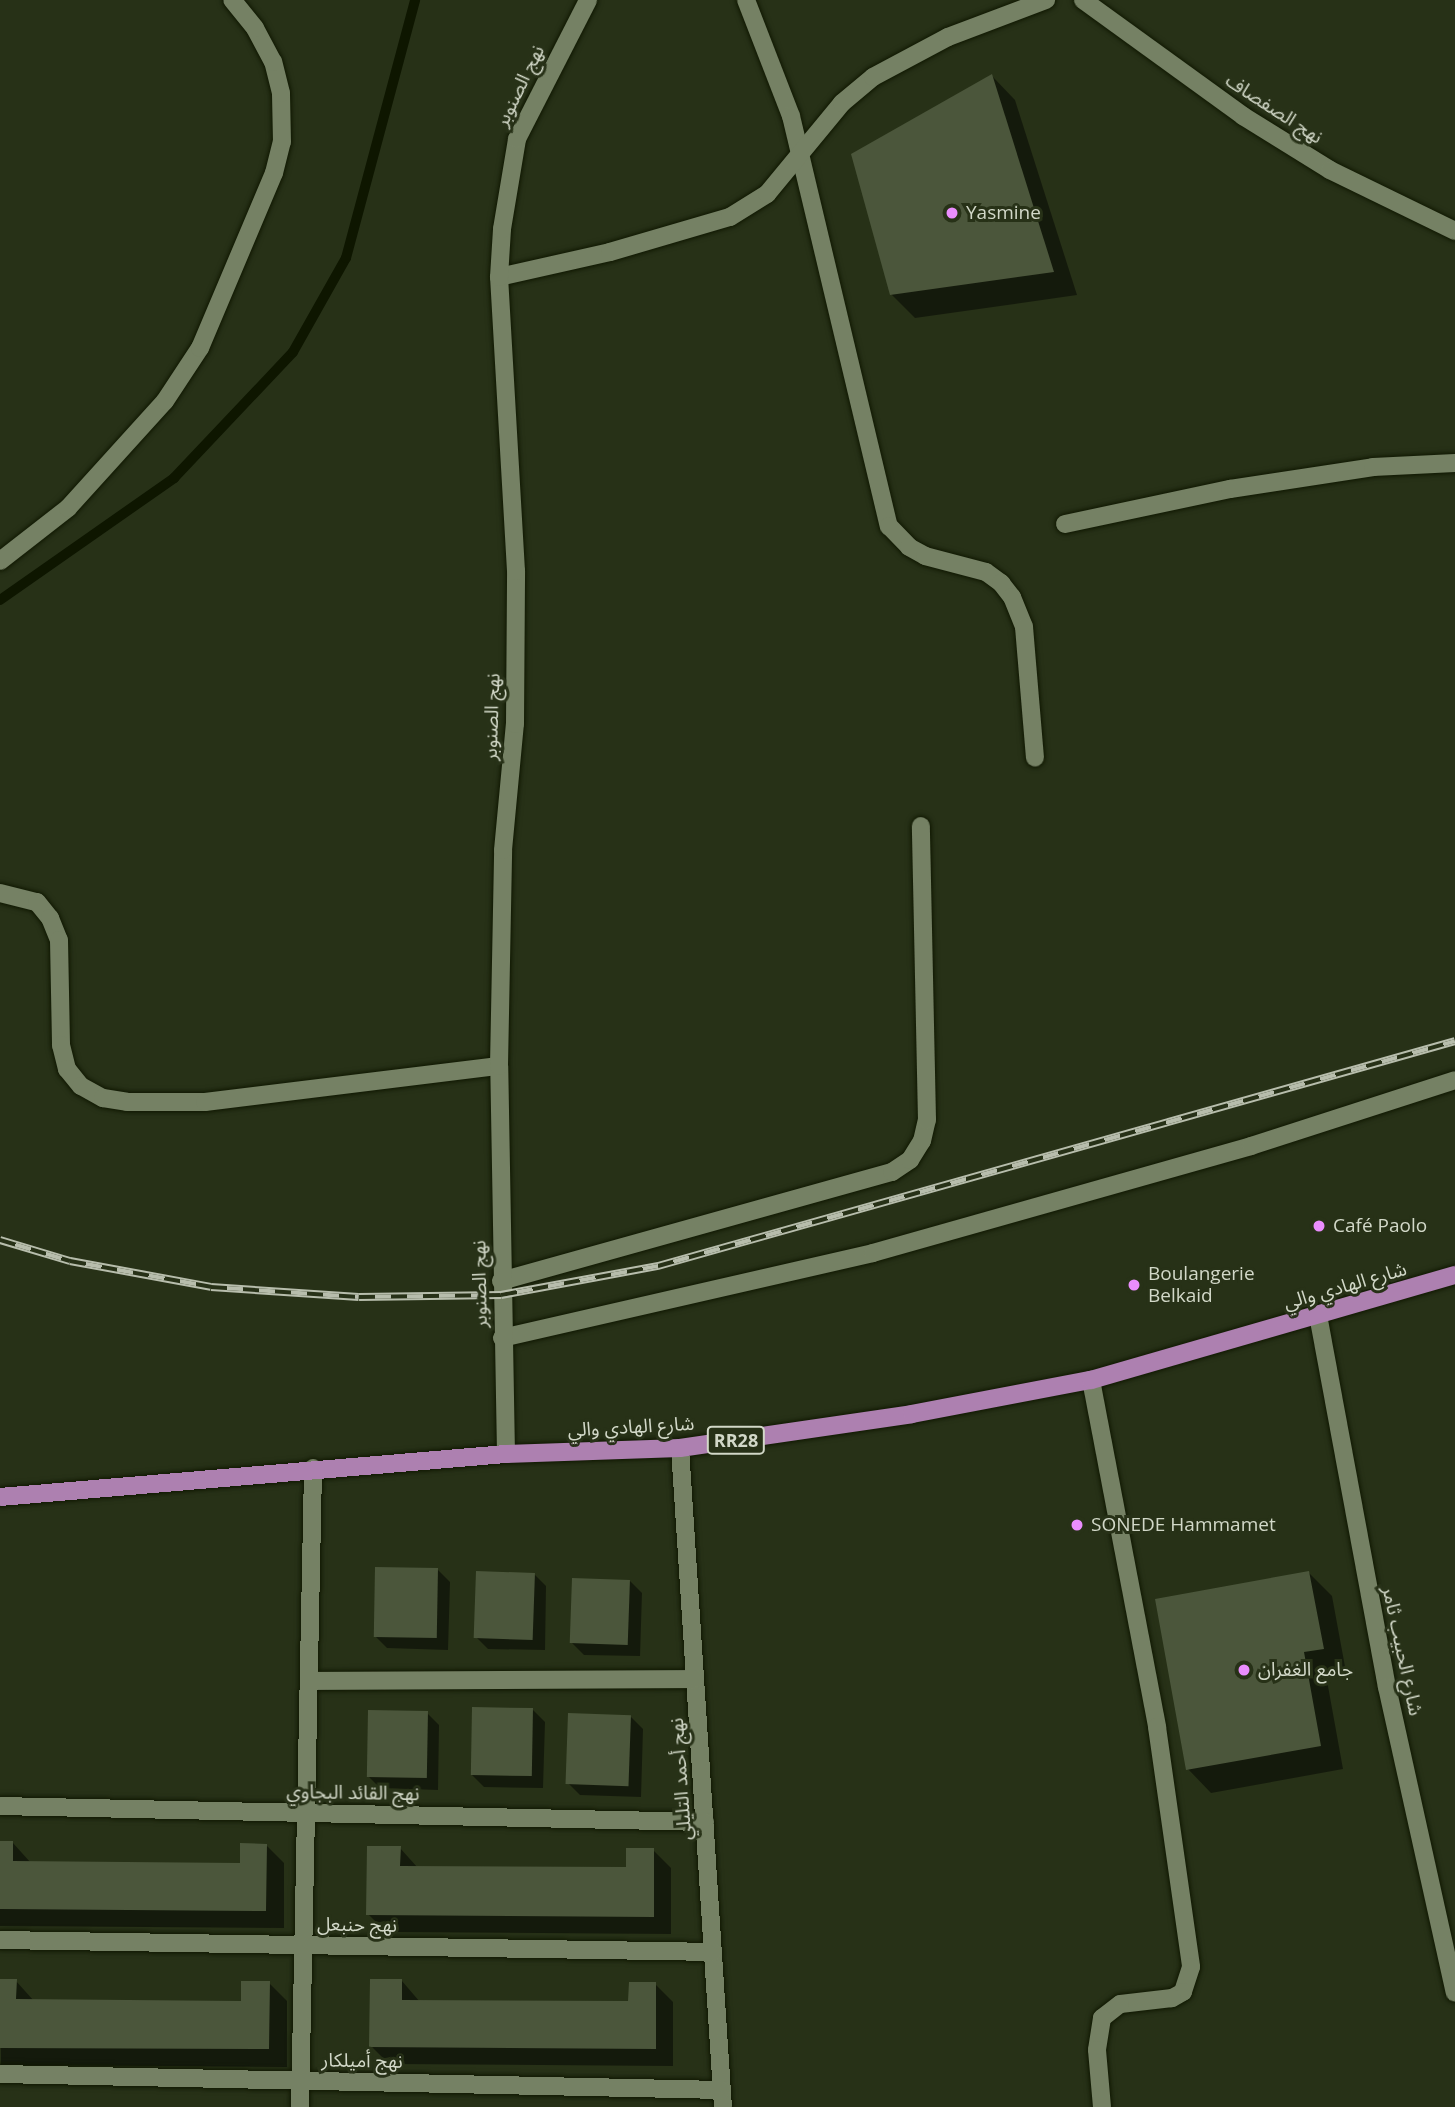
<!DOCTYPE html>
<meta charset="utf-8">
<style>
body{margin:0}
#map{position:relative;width:1455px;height:2107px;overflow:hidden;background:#273117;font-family:"Open Sans","Noto Sans Arabic",sans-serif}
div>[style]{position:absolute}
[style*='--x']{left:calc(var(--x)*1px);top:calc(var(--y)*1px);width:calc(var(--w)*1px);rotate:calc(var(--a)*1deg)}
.shadow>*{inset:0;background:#0007}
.stream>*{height:10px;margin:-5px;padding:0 5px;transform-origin:5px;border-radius:5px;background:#0e1600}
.building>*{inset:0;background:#4b563b;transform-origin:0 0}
.roads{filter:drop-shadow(0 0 2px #101802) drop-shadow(0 0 2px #101802)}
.minor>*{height:18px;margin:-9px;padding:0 9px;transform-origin:9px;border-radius:9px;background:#758164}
.primary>*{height:18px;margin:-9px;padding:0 9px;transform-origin:9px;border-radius:9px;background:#ad80b0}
.rail>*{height:8px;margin-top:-4px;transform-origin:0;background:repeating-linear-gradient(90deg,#273117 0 16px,#b7bdac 0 32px);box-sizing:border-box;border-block:2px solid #b7bdac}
.dots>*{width:19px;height:19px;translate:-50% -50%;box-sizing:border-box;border:4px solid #273117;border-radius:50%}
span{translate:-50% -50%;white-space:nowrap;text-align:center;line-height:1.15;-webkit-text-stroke:6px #273117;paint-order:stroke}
.shield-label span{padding:2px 5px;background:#273117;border:2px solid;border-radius:5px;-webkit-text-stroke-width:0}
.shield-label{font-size:18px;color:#d2d8c8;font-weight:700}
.street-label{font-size:19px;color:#d2d8c8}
.poi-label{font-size:19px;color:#d2d8c8}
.left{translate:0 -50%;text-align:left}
</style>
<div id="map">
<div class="shadow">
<i style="clip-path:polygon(992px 76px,1015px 100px,1077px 295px,915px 318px,891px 294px)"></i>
<i style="clip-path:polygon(438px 1570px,450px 1582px,448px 1650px,387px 1648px,375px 1636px)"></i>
<i style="clip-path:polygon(1309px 1573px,1332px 1596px,1346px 1672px,1326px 1675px,1343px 1769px,1211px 1793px,1188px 1769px)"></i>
<i style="clip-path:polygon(534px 1574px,546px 1586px,545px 1650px,488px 1649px,476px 1637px)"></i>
<i style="clip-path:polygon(630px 1581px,642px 1593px,640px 1656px,584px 1655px,572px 1643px)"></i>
<i style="clip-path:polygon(533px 1710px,545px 1722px,543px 1788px,484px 1787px,472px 1775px)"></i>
<i style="clip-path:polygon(427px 1713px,439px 1725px,438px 1790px,380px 1788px,368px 1776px)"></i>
<i style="clip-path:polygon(631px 1717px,643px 1729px,641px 1797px,580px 1795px,568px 1783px)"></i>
<i style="clip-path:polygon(0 1843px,13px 1843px,31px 1863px,242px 1865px,266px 1845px,284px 1863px,284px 1928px,0 1926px)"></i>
<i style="clip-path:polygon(400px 1848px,418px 1868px,628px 1869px,653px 1850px,671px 1868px,671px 1934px,386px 1932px,368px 1914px)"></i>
<i style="clip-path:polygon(0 1981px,16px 1981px,34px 2001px,243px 2003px,269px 1983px,287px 2001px,287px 2067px,1px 2065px)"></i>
<i style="clip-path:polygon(402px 1981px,420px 2002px,630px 2003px,655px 1984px,673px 2002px,673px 2066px,389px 2064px,371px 2046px)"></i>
</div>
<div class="stream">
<i style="--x:0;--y:600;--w:213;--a:-35"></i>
<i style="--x:174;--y:478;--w:173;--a:-46.6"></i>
<i style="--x:293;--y:352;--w:108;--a:-60.6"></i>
<i style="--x:346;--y:258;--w:267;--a:-75"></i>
</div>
<div class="building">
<i style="clip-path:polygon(992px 74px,1054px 272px,890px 295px,851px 154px)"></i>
<i style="left:375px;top:1567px;width:63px;height:70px;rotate:1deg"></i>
<i style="left:476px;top:1571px;width:59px;height:67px;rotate:2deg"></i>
<i style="clip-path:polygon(1309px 1571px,1324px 1649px,1304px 1652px,1321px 1746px,1186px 1770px,1155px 1599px)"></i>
<i style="left:572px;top:1578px;width:58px;height:65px;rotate:2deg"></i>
<i style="left:472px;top:1707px;width:61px;height:68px;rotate:1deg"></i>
<i style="left:368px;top:1710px;width:60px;height:67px;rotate:1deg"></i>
<i style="left:568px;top:1713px;width:63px;height:71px;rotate:2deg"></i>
<i style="clip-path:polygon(0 1841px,13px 1841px,13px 1861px,240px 1863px,240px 1843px,267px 1844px,266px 1911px,0 1909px)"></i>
<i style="clip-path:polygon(367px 1846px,401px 1846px,400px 1866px,626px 1867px,626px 1848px,654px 1848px,654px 1917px,366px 1915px)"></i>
<i style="clip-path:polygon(0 1979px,17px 1979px,16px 1999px,241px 2001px,241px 1981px,270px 1981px,269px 2049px,0 2048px)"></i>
<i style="clip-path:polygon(370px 1979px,402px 1979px,402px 2000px,628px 2001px,629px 1982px,656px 1982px,656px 2049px,369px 2047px)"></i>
</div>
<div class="roads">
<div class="minor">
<i style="--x:746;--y:0;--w:124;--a:68.8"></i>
<i style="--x:791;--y:116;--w:422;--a:76.6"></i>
<i style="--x:889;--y:526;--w:29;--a:46"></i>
<i style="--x:909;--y:547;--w:18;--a:29"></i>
<i style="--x:925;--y:556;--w:63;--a:14.7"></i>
<i style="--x:986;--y:572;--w:19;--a:36"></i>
<i style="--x:1001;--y:583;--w:18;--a:52"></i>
<i style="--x:1012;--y:597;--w:32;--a:68"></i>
<i style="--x:1024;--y:627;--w:131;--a:85.2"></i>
<i style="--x:1083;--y:0;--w:198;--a:35.9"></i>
<i style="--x:1243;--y:116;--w:102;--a:31.8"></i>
<i style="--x:1330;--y:170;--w:139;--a:26"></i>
<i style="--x:499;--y:277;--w:114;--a:-12.7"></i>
<i style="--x:610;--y:252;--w:125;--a:-16.3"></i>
<i style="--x:730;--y:217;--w:44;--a:-31.9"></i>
<i style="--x:767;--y:194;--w:118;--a:-50.5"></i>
<i style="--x:842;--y:103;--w:40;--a:-40"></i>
<i style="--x:873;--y:77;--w:85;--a:-28.1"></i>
<i style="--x:948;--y:37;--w:105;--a:-20.7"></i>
<i style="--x:1065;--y:524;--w:169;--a:-12"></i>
<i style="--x:1230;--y:489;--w:145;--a:-8.7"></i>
<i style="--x:1373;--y:467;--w:82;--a:-2.8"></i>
<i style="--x:0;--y:561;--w:86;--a:-37.9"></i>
<i style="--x:68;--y:508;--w:144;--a:-47.8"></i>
<i style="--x:165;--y:401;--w:64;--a:-56.6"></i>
<i style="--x:200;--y:348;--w:190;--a:-67.1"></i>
<i style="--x:274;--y:173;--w:32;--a:-76"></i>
<i style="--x:282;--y:142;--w:49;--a:-91.2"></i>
<i style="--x:281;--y:93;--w:32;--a:-104"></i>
<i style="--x:273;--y:62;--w:38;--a:-118"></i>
<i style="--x:255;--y:28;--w:36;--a:-129"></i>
<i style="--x:0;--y:893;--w:38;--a:14"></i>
<i style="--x:37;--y:902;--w:21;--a:51"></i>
<i style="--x:50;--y:918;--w:24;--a:68"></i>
<i style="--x:59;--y:940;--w:105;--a:88.9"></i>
<i style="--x:61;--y:1045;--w:25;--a:76"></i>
<i style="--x:67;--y:1069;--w:22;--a:51"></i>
<i style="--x:81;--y:1086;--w:25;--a:29"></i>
<i style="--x:103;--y:1098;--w:24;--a:9"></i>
<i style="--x:127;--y:1102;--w:78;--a:0"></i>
<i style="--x:205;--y:1102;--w:296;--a:-7"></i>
<i style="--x:501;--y:1281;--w:406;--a:-15.6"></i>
<i style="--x:892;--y:1172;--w:22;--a:-34"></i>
<i style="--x:910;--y:1160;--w:22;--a:-58"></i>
<i style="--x:922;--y:1141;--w:22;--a:-77"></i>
<i style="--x:927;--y:1120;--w:294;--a:-91.2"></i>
<i style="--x:1318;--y:1315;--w:378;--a:79.5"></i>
<i style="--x:1387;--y:1687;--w:313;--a:77.5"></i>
<i style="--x:502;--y:1338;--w:381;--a:-12.9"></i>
<i style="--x:873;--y:1253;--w:393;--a:-15.8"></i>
<i style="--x:1251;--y:1146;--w:214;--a:-17.9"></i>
<i style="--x:1091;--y:1380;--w:353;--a:79.2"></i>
<i style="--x:1157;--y:1727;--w:242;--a:81.9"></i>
<i style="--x:1191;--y:1967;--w:26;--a:108"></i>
<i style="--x:1183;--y:1992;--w:13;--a:151"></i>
<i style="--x:1172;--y:1998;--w:52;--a:173.4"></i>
<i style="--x:1120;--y:2004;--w:23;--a:142"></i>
<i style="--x:1102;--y:2018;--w:32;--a:99"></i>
<i style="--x:1097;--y:2050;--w:57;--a:85"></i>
<i style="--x:680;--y:1448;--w:660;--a:86.27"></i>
<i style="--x:506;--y:1454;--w:388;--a:-91"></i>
<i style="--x:499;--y:1066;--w:216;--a:-88.9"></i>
<i style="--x:503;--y:850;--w:127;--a:-84.6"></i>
<i style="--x:515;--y:724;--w:153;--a:-89.6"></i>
<i style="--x:516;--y:571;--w:294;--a:-93.3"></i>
<i style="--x:499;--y:277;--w:48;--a:-86.4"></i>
<i style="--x:502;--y:229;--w:91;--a:-80.5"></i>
<i style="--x:517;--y:139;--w:156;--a:-62.9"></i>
<i style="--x:309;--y:1681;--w:386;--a:-0.3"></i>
<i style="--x:0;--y:1806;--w:705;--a:1.3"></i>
<i style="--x:0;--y:1940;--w:713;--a:0.96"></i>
<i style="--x:0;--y:2074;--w:722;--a:1.27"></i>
<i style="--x:300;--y:2107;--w:639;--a:-88.83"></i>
</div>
<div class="primary">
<i style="--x:0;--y:1497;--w:508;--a:-4.86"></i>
<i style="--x:506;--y:1454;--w:174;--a:-2"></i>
<i style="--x:680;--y:1448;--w:234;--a:-8.3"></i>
<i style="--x:912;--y:1414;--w:182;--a:-10.8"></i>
<i style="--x:1091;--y:1380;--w:379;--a:-16.1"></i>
</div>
</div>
<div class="rail">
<i style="--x:0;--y:1240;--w:73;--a:16.7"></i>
<i style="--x:70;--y:1261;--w:143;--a:10.4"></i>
<i style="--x:211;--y:1287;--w:148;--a:3.9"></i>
<i style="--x:359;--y:1297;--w:142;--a:-0.8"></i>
<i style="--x:501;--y:1295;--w:160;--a:-10.5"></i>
<i style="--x:658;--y:1266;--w:828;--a:-15.76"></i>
</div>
<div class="dots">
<i style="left:952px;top:213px;background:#ea8dfd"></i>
<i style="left:1319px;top:1226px;background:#ea8dfd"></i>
<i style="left:1134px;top:1285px;background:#ea8dfd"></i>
<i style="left:1077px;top:1525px;background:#ea8dfd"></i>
<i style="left:1244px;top:1670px;background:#ea8dfd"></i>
</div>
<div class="shield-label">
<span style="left:736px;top:1440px">RR28</span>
</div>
<div class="street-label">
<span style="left:520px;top:86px;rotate:-64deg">نهج الصنوبر</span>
<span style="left:1274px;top:109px;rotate:33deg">نهج الصفصاف</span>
<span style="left:492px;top:717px;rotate:-88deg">نهج الصنوبر</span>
<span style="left:480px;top:1284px;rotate:-91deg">نهج الصنوبر</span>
<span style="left:1345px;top:1286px;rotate:-16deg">شارع الهادي والي</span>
<span style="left:631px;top:1427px;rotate:-3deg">شارع الهادي والي</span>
<span style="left:1402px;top:1651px;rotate:78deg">شارع الحبيب ثامر</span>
<span style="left:681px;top:1779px;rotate:-94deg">نهج أحمد التليلي</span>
<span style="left:353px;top:1793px;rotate:1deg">نهج القائد البجاوي</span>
<span style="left:357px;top:1925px;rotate:1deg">نهج حنبعل</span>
<span style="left:362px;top:2061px;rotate:1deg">نهج أميلكار</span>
</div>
<div class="poi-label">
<span class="left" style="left:966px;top:213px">Yasmine</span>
<span class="left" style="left:1333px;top:1226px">Café Paolo</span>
<span class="left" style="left:1148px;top:1285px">Boulangerie<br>Belkaid</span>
<span class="left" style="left:1091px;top:1525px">SONEDE Hammamet</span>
<span class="left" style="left:1258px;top:1670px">جامع الغفران</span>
</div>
</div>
